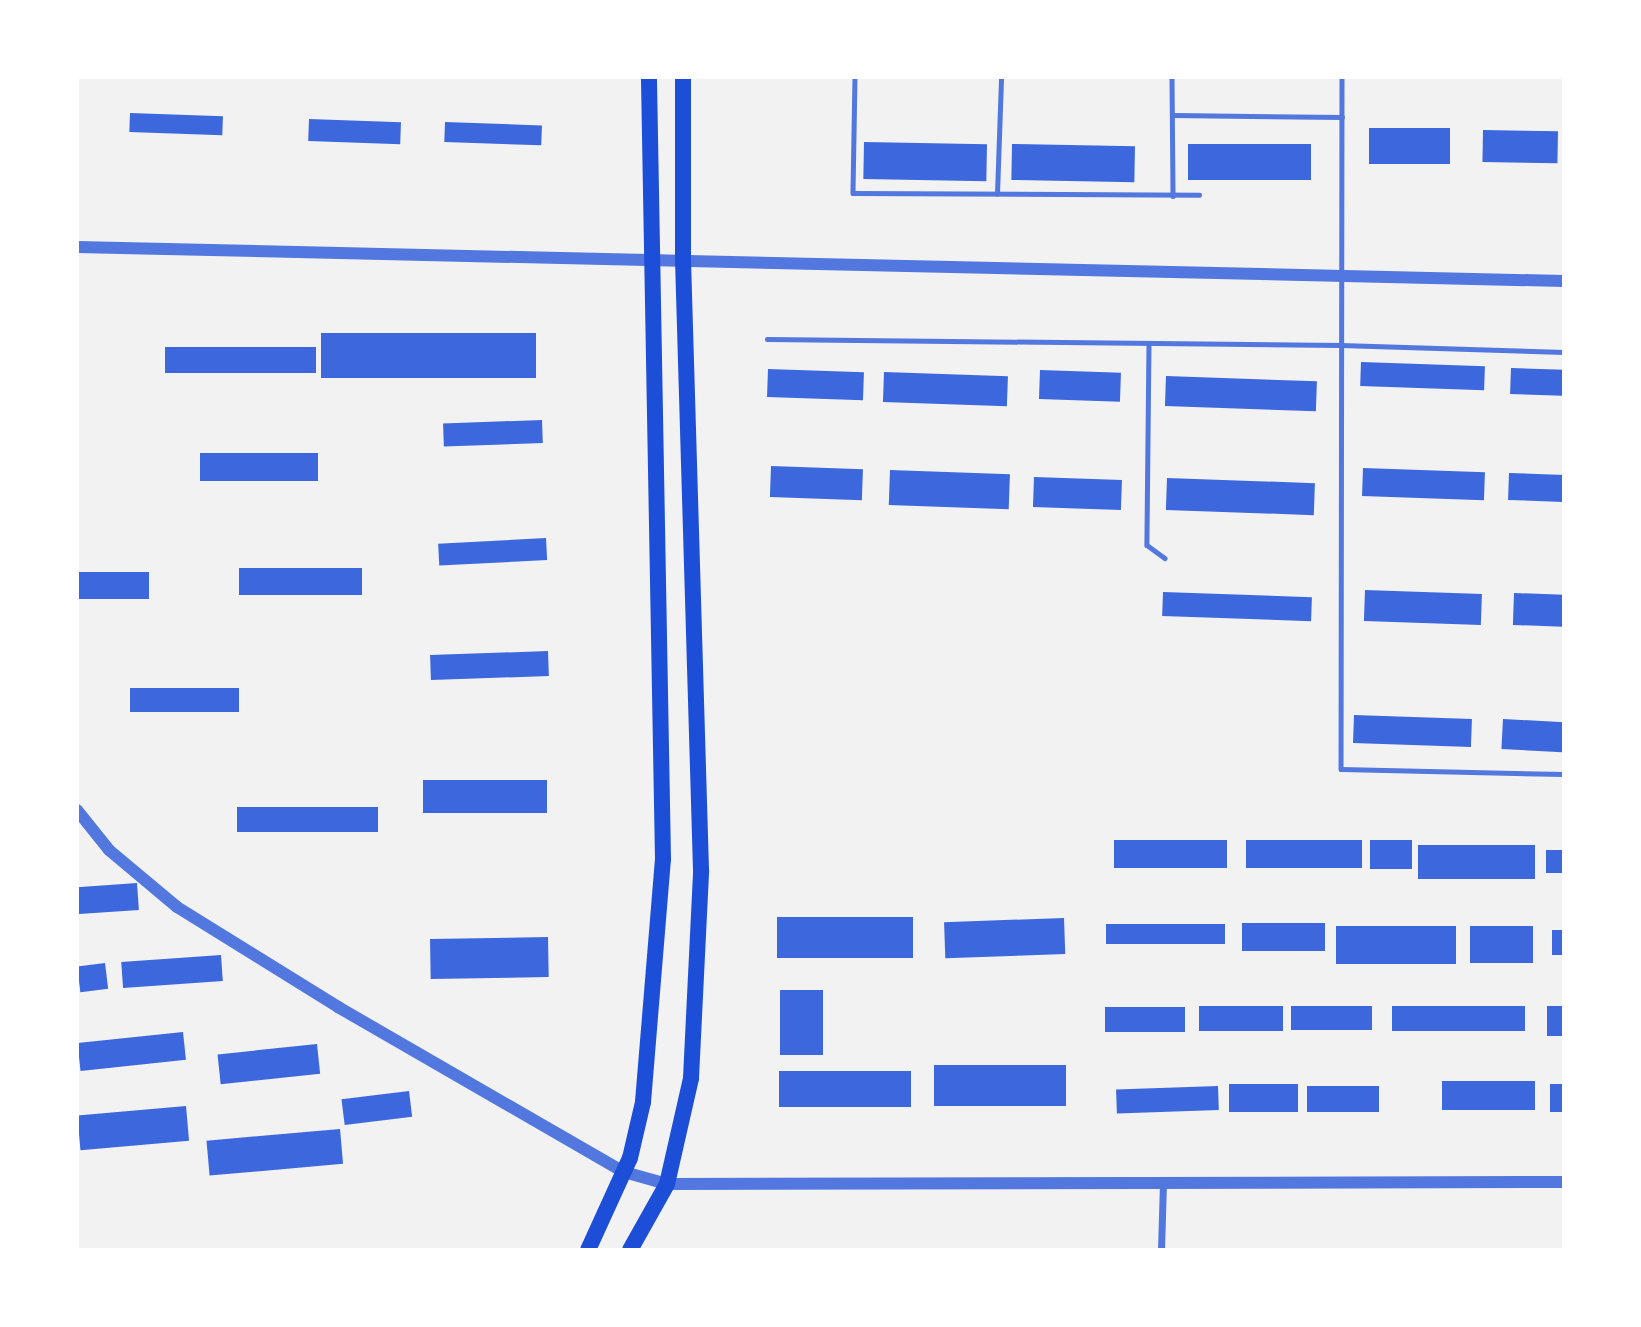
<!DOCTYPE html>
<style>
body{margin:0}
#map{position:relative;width:1641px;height:1327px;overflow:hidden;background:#f2f2f2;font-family:"IBM Plex Sans",sans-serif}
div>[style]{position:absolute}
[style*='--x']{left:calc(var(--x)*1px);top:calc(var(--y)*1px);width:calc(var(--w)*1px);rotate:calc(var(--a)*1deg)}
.building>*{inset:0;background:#3d67dc;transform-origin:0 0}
.service>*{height:4.5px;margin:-2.25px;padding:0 2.25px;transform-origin:2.25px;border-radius:2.25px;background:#5277de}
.minor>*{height:7px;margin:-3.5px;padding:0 3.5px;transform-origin:3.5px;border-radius:3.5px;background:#5277de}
.tertiary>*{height:12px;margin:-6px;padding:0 6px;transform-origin:6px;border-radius:6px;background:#5277de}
.primary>*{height:16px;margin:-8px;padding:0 8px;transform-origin:8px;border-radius:8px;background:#1d4ed8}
span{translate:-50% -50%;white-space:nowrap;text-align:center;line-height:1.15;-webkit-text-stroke:7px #fff;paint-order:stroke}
.frame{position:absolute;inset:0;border:79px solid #fff;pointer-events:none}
</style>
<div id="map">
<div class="building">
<i style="left:130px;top:113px;width:93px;height:19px;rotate:2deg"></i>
<i style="left:309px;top:119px;width:92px;height:22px;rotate:2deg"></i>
<i style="left:445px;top:122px;width:97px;height:20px;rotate:2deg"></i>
<i style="left:1450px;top:128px;width:36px;height:81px;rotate:90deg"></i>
<i style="left:1483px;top:130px;width:75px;height:32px;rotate:1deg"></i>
<i style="left:864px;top:142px;width:123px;height:37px;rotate:1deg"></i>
<i style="left:1012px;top:144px;width:123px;height:36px;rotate:1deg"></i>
<i style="left:1188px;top:144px;width:123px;height:36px"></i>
<i style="left:536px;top:333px;width:45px;height:215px;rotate:90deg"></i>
<i style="left:316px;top:347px;width:26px;height:151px;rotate:90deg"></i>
<i style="left:1361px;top:362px;width:124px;height:24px;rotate:2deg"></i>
<i style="left:1511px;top:368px;width:53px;height:26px;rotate:2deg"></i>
<i style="left:768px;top:369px;width:96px;height:28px;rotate:2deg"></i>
<i style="left:1040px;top:370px;width:81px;height:29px;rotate:2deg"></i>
<i style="left:884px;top:372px;width:124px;height:30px;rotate:2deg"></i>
<i style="left:1166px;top:376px;width:151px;height:30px;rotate:2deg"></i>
<i style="left:542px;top:420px;width:23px;height:99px;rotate:88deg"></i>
<i style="left:318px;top:453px;width:28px;height:118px;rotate:90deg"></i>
<i style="left:771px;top:466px;width:92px;height:31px;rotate:2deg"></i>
<i style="left:1363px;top:468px;width:122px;height:28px;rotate:2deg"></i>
<i style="left:890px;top:470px;width:120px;height:35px;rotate:2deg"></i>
<i style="left:1509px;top:473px;width:55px;height:27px;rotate:2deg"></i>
<i style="left:1034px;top:477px;width:88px;height:30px;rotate:2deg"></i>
<i style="left:1167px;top:478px;width:148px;height:32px;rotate:2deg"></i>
<i style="left:546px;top:538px;width:22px;height:108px;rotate:87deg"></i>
<i style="left:362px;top:568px;width:27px;height:123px;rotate:90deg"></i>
<i style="left:149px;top:572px;width:27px;height:72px;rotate:90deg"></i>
<i style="left:1365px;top:590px;width:117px;height:31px;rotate:2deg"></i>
<i style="left:1163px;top:592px;width:149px;height:24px;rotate:2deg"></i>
<i style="left:1514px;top:593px;width:50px;height:32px;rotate:2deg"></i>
<i style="left:548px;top:651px;width:25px;height:118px;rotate:88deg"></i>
<i style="left:239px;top:688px;width:24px;height:109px;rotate:90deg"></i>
<i style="left:1354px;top:715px;width:118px;height:28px;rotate:2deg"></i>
<i style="left:1503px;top:719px;width:61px;height:30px;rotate:3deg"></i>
<i style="left:547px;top:780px;width:33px;height:124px;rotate:90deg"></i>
<i style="left:378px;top:807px;width:25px;height:141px;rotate:90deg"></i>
<i style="left:1227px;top:840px;width:28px;height:113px;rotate:90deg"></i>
<i style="left:1362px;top:840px;width:28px;height:116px;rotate:90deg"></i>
<i style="left:1370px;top:840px;width:42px;height:29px"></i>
<i style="left:1535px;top:845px;width:34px;height:117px;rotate:90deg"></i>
<i style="left:1564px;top:850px;width:23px;height:18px;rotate:90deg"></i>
<i style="left:137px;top:883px;width:27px;height:60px;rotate:86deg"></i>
<i style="left:777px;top:917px;width:136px;height:41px"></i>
<i style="left:1064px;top:918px;width:36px;height:120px;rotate:88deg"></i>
<i style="left:1325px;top:923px;width:28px;height:83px;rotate:90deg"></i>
<i style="left:1225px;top:924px;width:20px;height:119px;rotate:90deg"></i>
<i style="left:1456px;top:926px;width:38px;height:120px;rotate:90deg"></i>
<i style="left:1470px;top:926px;width:63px;height:37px"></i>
<i style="left:1564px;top:930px;width:25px;height:12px;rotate:90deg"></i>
<i style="left:548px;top:937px;width:40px;height:118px;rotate:89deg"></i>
<i style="left:221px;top:955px;width:26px;height:100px;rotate:86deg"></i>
<i style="left:105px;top:963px;width:26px;height:28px;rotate:83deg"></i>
<i style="left:780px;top:990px;width:43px;height:65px"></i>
<i style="left:1283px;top:1006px;width:25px;height:84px;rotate:90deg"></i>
<i style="left:1372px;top:1006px;width:24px;height:81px;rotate:90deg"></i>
<i style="left:1525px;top:1006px;width:25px;height:133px;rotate:90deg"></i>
<i style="left:1547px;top:1006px;width:17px;height:30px"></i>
<i style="left:1185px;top:1007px;width:25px;height:80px;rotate:90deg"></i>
<i style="left:183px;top:1032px;width:28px;height:106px;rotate:84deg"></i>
<i style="left:317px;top:1044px;width:30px;height:100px;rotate:84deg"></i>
<i style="left:1066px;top:1065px;width:41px;height:132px;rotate:90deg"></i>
<i style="left:911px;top:1071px;width:36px;height:132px;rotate:90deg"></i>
<i style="left:1535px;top:1081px;width:29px;height:93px;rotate:90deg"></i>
<i style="left:1229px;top:1084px;width:69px;height:28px"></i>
<i style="left:1550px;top:1084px;width:14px;height:28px"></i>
<i style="left:1218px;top:1086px;width:24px;height:102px;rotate:88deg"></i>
<i style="left:1307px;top:1086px;width:72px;height:26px"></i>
<i style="left:409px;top:1091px;width:26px;height:68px;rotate:83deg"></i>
<i style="left:186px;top:1106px;width:35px;height:109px;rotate:85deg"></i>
<i style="left:340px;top:1129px;width:35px;height:134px;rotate:85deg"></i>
</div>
<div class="service">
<i style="--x:855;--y:77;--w:116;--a:91"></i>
<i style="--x:853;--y:193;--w:346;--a:0.3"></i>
<i style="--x:1172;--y:77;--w:119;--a:89.5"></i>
<i style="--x:1342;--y:77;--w:692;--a:90.08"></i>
<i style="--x:1341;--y:769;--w:223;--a:1.3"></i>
<i style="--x:1172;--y:115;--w:170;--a:0.7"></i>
<i style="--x:997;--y:194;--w:117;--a:-88"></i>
<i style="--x:767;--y:339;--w:574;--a:0.6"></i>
<i style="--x:1341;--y:345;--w:223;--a:1.8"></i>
<i style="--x:1149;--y:344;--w:201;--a:90.6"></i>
<i style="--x:1147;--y:545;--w:22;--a:36"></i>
</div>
<div class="minor">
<i style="--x:1161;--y:1250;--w:67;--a:-88.3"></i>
</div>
<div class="tertiary">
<i style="--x:77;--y:247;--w:1487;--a:1.31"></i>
<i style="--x:77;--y:810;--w:51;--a:51.3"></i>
<i style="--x:109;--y:850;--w:89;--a:40"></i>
<i style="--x:177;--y:907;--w:190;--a:31.8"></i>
<i style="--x:338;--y:1007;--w:330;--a:30"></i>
<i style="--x:624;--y:1172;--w:45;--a:15.6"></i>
<i style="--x:667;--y:1184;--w:897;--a:-0.13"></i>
</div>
<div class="primary">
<i style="--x:588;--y:1250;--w:101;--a:-65.5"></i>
<i style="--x:630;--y:1158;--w:57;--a:-76.9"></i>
<i style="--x:643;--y:1102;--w:244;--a:-85.3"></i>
<i style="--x:663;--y:859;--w:782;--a:-91.03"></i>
<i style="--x:630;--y:1250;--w:76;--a:-60.7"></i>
<i style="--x:667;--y:1184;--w:109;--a:-77.2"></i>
<i style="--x:691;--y:1078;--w:208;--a:-87.2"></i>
<i style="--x:701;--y:870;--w:610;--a:-91.69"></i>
<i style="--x:683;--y:260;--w:183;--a:-90"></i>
</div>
<div class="frame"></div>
</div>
